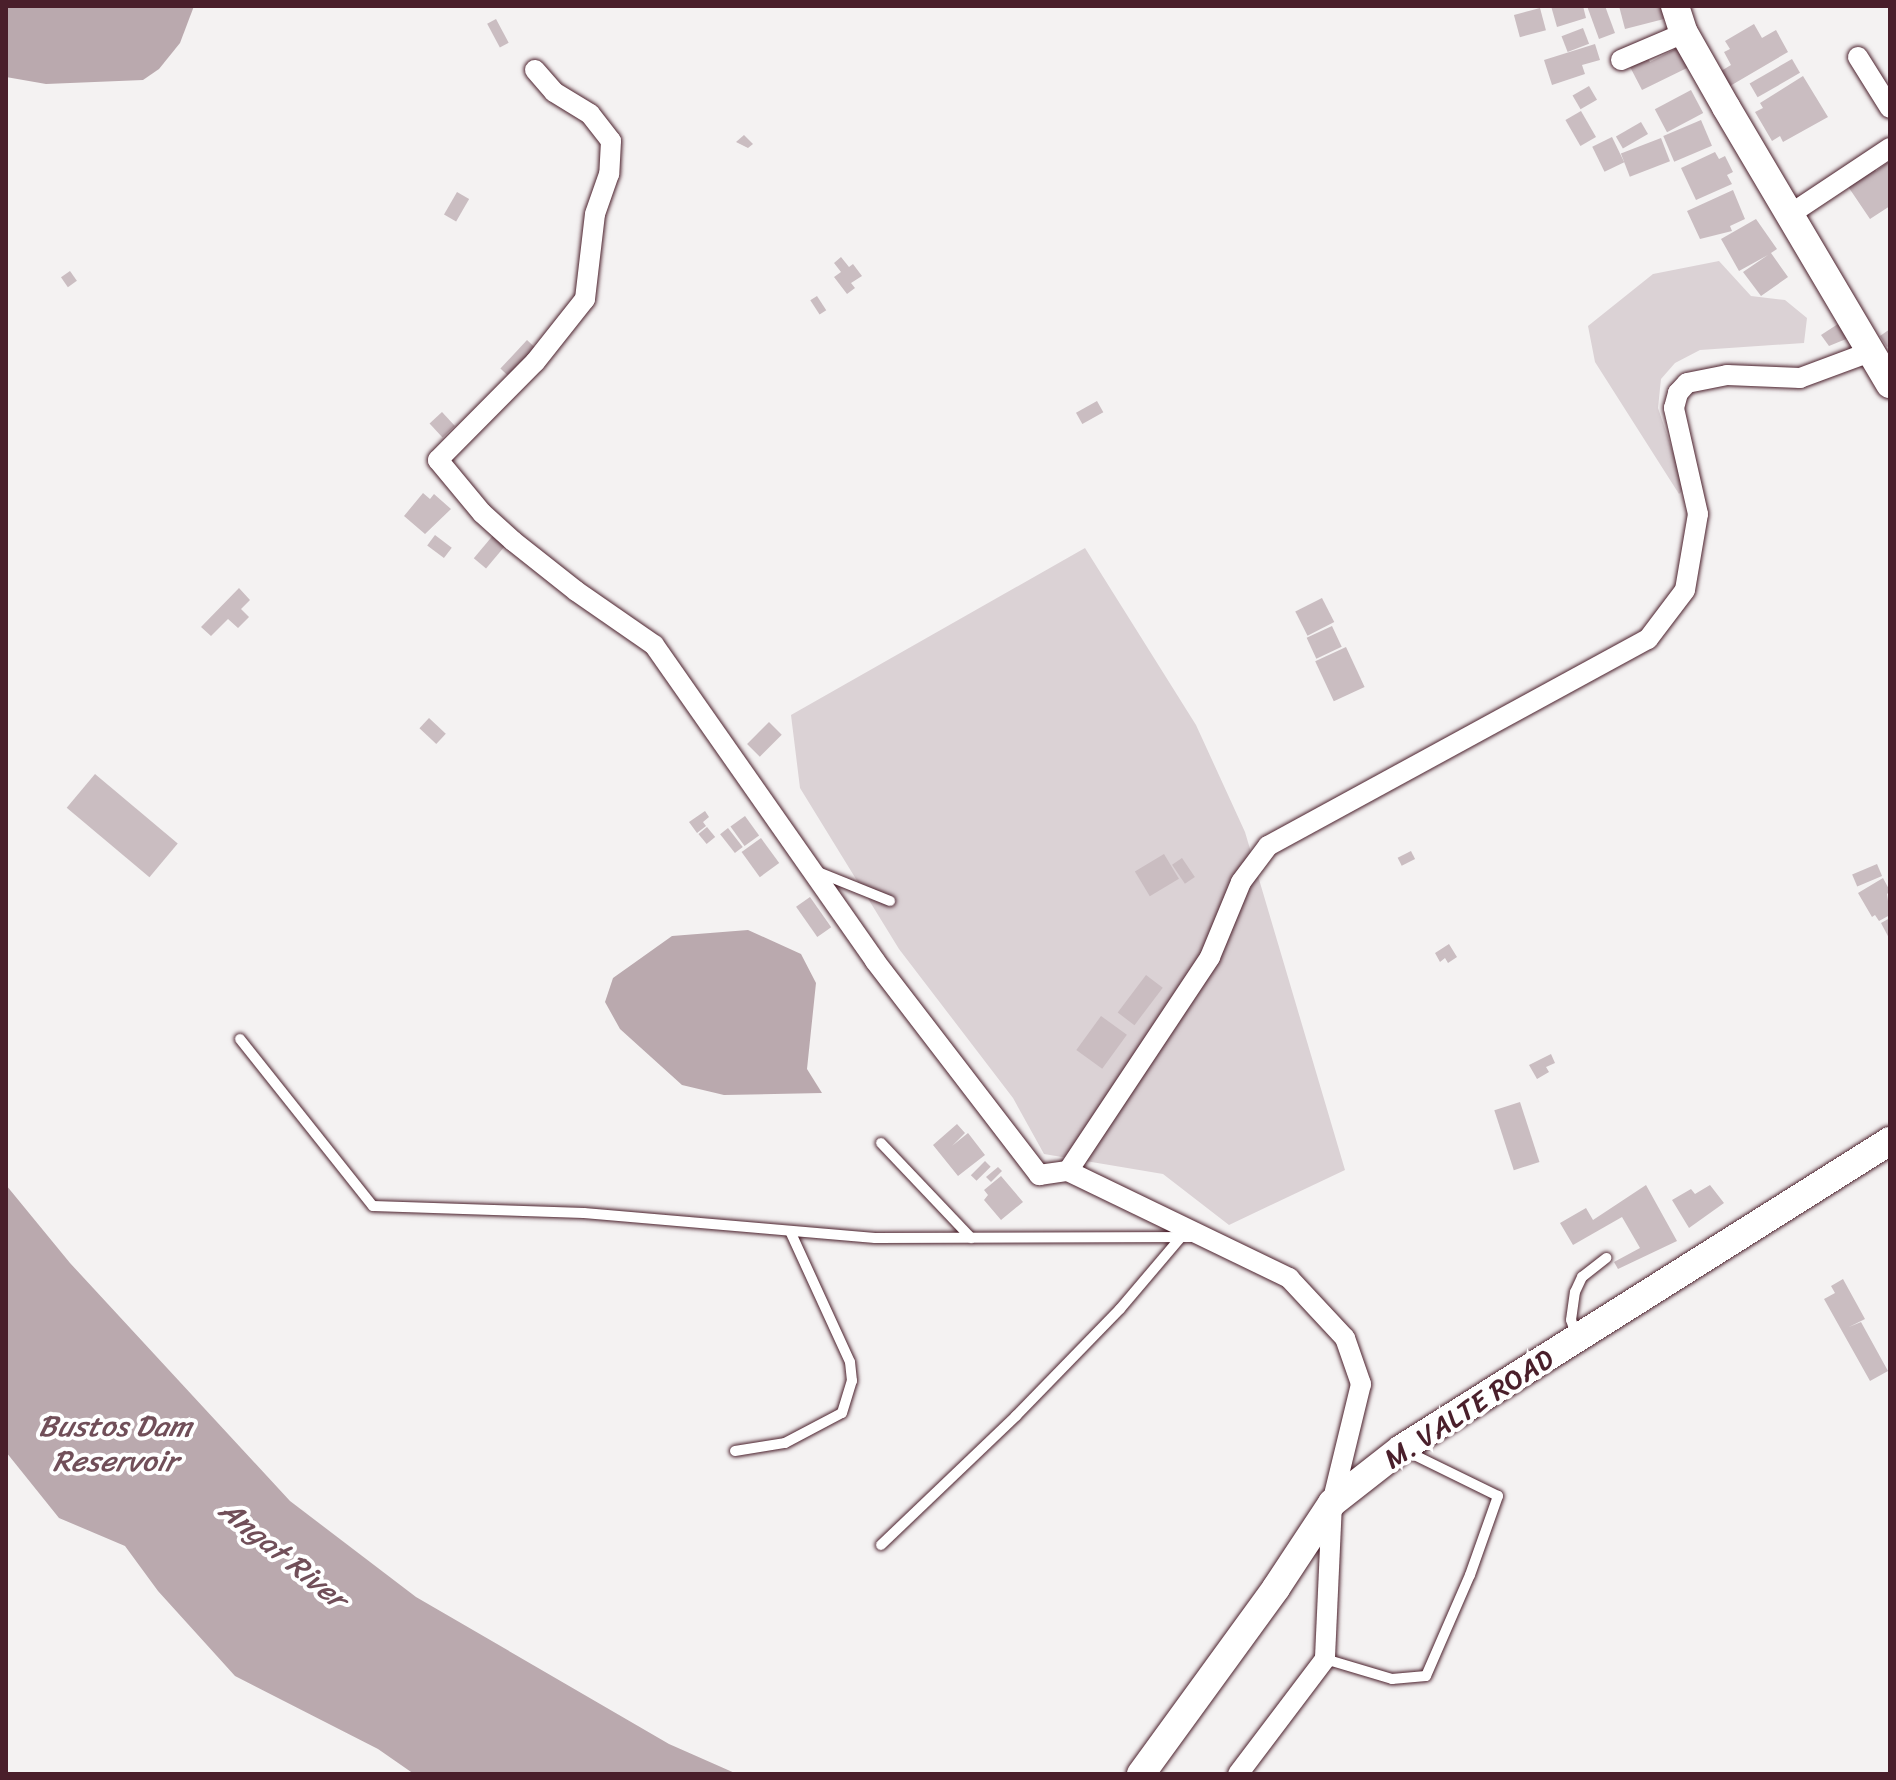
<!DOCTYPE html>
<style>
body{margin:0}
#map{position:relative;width:1896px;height:1780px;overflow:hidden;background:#f4f2f2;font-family:Sriracha,sans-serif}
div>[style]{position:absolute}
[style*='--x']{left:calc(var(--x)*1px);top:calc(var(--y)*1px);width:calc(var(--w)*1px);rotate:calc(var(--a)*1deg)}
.green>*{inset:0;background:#dbd2d5}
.water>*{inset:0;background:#baa9ae}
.building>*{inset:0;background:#cabdc1;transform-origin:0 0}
.roads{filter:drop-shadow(0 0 2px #4a1f2b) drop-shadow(0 0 2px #4a1f2b)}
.lane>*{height:10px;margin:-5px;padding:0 5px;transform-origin:5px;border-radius:5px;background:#fff}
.street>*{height:20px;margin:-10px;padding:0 10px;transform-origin:10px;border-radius:10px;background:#fff}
.secondary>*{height:28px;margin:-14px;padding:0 14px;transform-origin:14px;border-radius:14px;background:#fff}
span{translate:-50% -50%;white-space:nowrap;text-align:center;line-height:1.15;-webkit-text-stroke:8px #fff;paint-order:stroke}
.street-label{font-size:28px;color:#4a1f2b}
.water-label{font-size:30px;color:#714f59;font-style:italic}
.frame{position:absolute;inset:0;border:8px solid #4a1f2b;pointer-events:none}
</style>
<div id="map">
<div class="green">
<i style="clip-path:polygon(1719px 261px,1751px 296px,1785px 300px,1807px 318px,1804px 343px,1700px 350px,1675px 363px,1661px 379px,1658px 408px,1685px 488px,1679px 494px,1595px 362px,1588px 326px,1653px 274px)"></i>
<i style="clip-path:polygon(1085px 548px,1196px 725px,1245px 832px,1345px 1170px,1229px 1225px,1163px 1174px,1044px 1154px,1013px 1098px,899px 949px,800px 788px,791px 715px)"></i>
</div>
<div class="water">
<i style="clip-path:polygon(6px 6px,194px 6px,180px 43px,159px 69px,143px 80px,46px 84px,6px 77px)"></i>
<i style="clip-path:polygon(748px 930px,801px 954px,816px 983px,807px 1069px,822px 1093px,724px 1095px,682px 1085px,620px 1029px,605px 1002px,613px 978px,672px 936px)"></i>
<i style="clip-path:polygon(6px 1185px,70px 1263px,290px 1501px,416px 1597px,669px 1744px,737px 1774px,414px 1774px,378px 1749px,235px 1676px,158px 1591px,125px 1546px,59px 1518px,6px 1452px)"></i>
</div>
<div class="building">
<i style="clip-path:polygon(1551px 6px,1583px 6px,1586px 18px,1557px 27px)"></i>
<i style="clip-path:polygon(1587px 6px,1605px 6px,1615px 33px,1599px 39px)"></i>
<i style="clip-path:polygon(1619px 6px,1661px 6px,1664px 19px,1625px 29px)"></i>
<i style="left:1540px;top:8px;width:23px;height:27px;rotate:75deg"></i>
<i style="left:496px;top:19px;width:27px;height:10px;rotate:62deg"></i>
<i style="clip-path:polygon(1754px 24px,1762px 38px,1776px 30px,1788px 52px,1730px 86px,1721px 71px,1731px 65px,1724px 52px,1730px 49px,1725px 41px)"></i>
<i style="left:1583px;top:28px;width:17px;height:23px;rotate:69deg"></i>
<i style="clip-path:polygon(1595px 44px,1600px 60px,1582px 65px,1585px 74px,1552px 85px,1544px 60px)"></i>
<i style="clip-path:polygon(1679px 47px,1689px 67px,1642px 90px,1628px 63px,1646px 55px,1650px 62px)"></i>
<i style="left:1792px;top:59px;width:16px;height:49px;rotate:60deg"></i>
<i style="clip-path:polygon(1803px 76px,1828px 117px,1783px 142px,1780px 136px,1772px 141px,1755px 112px,1763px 108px,1760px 103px)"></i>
<i style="left:1589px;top:86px;width:16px;height:19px;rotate:60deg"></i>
<i style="left:1691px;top:90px;width:26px;height:41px;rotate:62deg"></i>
<i style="left:1581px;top:111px;width:30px;height:18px;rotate:60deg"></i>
<i style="left:1701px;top:120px;width:28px;height:41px;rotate:67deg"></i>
<i style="left:1641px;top:122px;width:14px;height:29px;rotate:60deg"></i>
<i style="clip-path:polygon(744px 135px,753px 144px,748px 148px,736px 142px)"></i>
<i style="left:1612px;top:137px;width:28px;height:22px;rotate:64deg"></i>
<i style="left:1661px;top:138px;width:25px;height:43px;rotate:69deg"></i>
<i style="clip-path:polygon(1715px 152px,1719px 159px,1725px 156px,1733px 172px,1727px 175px,1732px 184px,1696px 200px,1681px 168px)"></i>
<i style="clip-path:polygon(1890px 161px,1890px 206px,1870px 219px,1847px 185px,1874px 167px,1876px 171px)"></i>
<i style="clip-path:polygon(1733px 190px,1745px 219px,1730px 226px,1732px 231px,1700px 239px,1687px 211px)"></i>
<i style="left:457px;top:192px;width:14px;height:26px;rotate:30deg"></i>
<i style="clip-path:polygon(1756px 219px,1777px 249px,1771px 253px,1788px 277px,1761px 296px,1743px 272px,1768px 255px,1739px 271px,1721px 239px)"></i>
<i style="clip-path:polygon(841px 257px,849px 267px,853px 264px,862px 276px,851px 283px,855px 288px,847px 294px,834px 277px,841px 272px,834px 263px)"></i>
<i style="left:70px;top:271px;width:12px;height:11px;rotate:55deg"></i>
<i style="left:817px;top:296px;width:17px;height:8px;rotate:57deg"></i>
<i style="clip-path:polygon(1841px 322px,1851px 337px,1829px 346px,1821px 335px)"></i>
<i style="clip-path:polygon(1890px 329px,1890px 345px,1887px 347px,1880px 336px)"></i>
<i style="left:527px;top:340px;width:18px;height:39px;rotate:43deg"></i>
<i style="left:1097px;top:401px;width:13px;height:24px;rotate:61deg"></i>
<i style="left:442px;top:412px;width:19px;height:17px;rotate:47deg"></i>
<i style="clip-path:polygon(423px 493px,430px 499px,434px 494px,451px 509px,425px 534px,404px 516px)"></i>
<i style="left:495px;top:533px;width:16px;height:33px;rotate:40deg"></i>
<i style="left:435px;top:535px;width:21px;height:13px;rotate:37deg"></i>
<i style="clip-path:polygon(239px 588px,250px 600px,241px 609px,249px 617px,238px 628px,228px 619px,211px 636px,201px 627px)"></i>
<i style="left:1322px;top:598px;width:27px;height:30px;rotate:63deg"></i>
<i style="left:1332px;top:626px;width:23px;height:28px;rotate:65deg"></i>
<i style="left:1346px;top:647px;width:44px;height:34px;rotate:65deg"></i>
<i style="left:429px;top:718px;width:23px;height:14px;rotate:43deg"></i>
<i style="left:769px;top:722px;width:18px;height:31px;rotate:45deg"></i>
<i style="left:95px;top:774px;width:108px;height:44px;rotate:40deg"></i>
<i style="clip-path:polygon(705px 811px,709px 817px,703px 822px,706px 826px,697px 833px,689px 822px)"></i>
<i style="left:745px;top:816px;width:24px;height:18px;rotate:54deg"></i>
<i style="left:707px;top:827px;width:13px;height:11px;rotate:51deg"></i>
<i style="left:728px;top:828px;width:24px;height:10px;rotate:52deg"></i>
<i style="left:761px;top:838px;width:31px;height:24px;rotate:54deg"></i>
<i style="left:1411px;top:851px;width:9px;height:15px;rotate:63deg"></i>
<i style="left:1164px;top:854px;width:29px;height:34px;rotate:59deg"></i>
<i style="left:1182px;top:858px;width:23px;height:12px;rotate:56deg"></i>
<i style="left:1877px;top:864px;width:13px;height:27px;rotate:67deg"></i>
<i style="clip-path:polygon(1883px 878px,1890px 891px,1887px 894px,1890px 915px,1879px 921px,1875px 915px,1872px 917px,1858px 893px)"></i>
<i style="left:810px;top:897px;width:37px;height:17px;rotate:55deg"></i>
<i style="clip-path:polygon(1890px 918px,1890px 940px,1881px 923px)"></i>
<i style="clip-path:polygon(1449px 944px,1457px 957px,1448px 963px,1445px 958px,1440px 962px,1435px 953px)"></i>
<i style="left:1146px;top:975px;width:21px;height:47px;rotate:37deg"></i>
<i style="left:1101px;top:1016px;width:32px;height:42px;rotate:36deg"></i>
<i style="clip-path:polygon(1551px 1054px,1555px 1063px,1546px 1067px,1549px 1072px,1537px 1079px,1529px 1065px)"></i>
<i style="left:1520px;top:1102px;width:63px;height:27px;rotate:72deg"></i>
<i style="clip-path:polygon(957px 1124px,965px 1133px,952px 1146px,968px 1133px,985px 1155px,958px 1176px,933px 1145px)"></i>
<i style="left:985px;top:1161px;width:8px;height:20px;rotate:45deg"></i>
<i style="clip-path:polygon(998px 1167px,1002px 1171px,991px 1182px,986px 1177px)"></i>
<i style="clip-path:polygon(1001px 1176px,1023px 1202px,1001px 1220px,984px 1200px,988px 1195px,984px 1190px)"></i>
<i style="clip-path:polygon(1646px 1185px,1677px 1241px,1618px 1269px,1614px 1262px,1640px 1248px,1622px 1217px,1573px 1245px,1560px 1223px,1586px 1208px,1593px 1220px)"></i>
<i style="clip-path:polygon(1710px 1185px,1724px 1203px,1689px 1228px,1672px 1200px,1691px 1189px,1695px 1194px)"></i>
<i style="clip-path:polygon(1843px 1279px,1865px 1319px,1849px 1327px,1861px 1322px,1888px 1371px,1870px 1381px,1824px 1299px,1835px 1293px,1831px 1286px)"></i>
</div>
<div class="roads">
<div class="lane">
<i style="--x:813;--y:870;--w:83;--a:21.9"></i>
<i style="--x:240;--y:1039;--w:213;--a:51.5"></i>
<i style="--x:373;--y:1206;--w:211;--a:1.9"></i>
<i style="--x:584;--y:1213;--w:292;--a:4.9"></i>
<i style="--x:875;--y:1238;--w:321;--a:-0.2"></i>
<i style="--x:881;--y:1143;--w:131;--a:46.5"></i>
<i style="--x:1577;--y:1338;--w:19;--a:-108"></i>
<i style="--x:1571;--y:1320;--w:28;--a:-82"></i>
<i style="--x:1575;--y:1292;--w:17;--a:-65"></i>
<i style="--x:1582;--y:1277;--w:31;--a:-38"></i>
<i style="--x:735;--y:1451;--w:51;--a:-9.1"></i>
<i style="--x:785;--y:1443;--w:64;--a:-27.8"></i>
<i style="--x:842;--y:1413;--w:34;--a:-73"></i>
<i style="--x:852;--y:1381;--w:19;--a:-96"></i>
<i style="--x:850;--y:1362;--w:144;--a:-114.6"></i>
<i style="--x:881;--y:1545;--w:187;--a:-43.7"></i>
<i style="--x:1016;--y:1416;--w:149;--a:-45.8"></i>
<i style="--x:1120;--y:1309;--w:94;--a:-49.7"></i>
<i style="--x:1325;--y:1659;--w:70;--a:16.6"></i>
<i style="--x:1392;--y:1679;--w:34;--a:-5"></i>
<i style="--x:1426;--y:1676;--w:110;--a:-66.5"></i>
<i style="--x:1470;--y:1575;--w:84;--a:-70.5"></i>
<i style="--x:1498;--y:1496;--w:102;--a:-153.9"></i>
</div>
<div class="street">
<i style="--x:1858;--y:57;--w:60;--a:57.9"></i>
<i style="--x:1621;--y:60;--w:69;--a:-23.2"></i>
<i style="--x:535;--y:70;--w:29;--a:49"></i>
<i style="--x:554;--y:92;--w:42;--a:31.4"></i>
<i style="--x:590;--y:114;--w:34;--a:52"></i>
<i style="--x:611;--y:141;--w:33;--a:93"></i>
<i style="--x:609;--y:174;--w:42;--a:109.3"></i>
<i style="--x:595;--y:214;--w:86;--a:96.7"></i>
<i style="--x:585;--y:299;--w:80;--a:128.4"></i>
<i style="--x:535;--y:362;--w:138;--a:134.7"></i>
<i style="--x:438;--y:460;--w:69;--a:50.3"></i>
<i style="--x:482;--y:513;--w:42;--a:42.1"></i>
<i style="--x:513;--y:541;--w:80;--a:38.4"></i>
<i style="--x:576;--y:591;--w:95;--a:34.7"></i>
<i style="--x:654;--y:645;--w:386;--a:55"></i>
<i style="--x:875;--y:961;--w:270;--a:52.5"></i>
<i style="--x:1039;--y:1175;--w:29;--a:-8"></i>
<i style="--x:1068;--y:1171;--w:257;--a:-56.4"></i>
<i style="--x:1210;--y:957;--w:81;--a:-67.5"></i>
<i style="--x:1241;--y:882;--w:45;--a:-53.1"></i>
<i style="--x:1268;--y:846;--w:433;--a:-28.6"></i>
<i style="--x:1648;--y:639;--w:61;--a:-52.9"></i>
<i style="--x:1685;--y:590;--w:77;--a:-80.3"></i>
<i style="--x:1698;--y:514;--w:109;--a:-102.8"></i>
<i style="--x:1674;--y:408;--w:16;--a:-75"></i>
<i style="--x:1678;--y:393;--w:13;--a:-48"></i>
<i style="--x:1687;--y:383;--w:41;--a:-11.3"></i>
<i style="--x:1727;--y:375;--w:73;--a:2.4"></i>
<i style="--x:1800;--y:378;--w:75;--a:-20.4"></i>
<i style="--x:1789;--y:215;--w:121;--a:-33.6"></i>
<i style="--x:1068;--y:1171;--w:246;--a:25.8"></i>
<i style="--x:1289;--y:1278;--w:82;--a:47"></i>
<i style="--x:1345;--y:1338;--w:49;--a:70.8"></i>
<i style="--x:1361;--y:1384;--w:122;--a:103.7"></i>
<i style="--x:1332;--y:1503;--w:156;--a:92.6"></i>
<i style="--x:1325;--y:1659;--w:144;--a:127.1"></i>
</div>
<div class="secondary">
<i style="--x:1675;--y:6;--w:28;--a:72"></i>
<i style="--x:1684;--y:33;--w:85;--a:60.4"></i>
<i style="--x:1726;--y:107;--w:322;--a:59.4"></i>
<i style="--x:1141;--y:1774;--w:230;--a:-54"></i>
<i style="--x:1276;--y:1588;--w:102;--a:-56.6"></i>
<i style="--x:1332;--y:1503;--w:88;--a:-38"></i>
<i style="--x:1401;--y:1449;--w:578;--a:-32.21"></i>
</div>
</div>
<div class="street-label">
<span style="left:1469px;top:1409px;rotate:-33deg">M. VALTE ROAD</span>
</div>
<div class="water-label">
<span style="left:115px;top:1443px">Bustos Dam<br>Reservoir</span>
<span style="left:283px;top:1554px;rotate:39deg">Angat River</span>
</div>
<div class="frame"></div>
</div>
